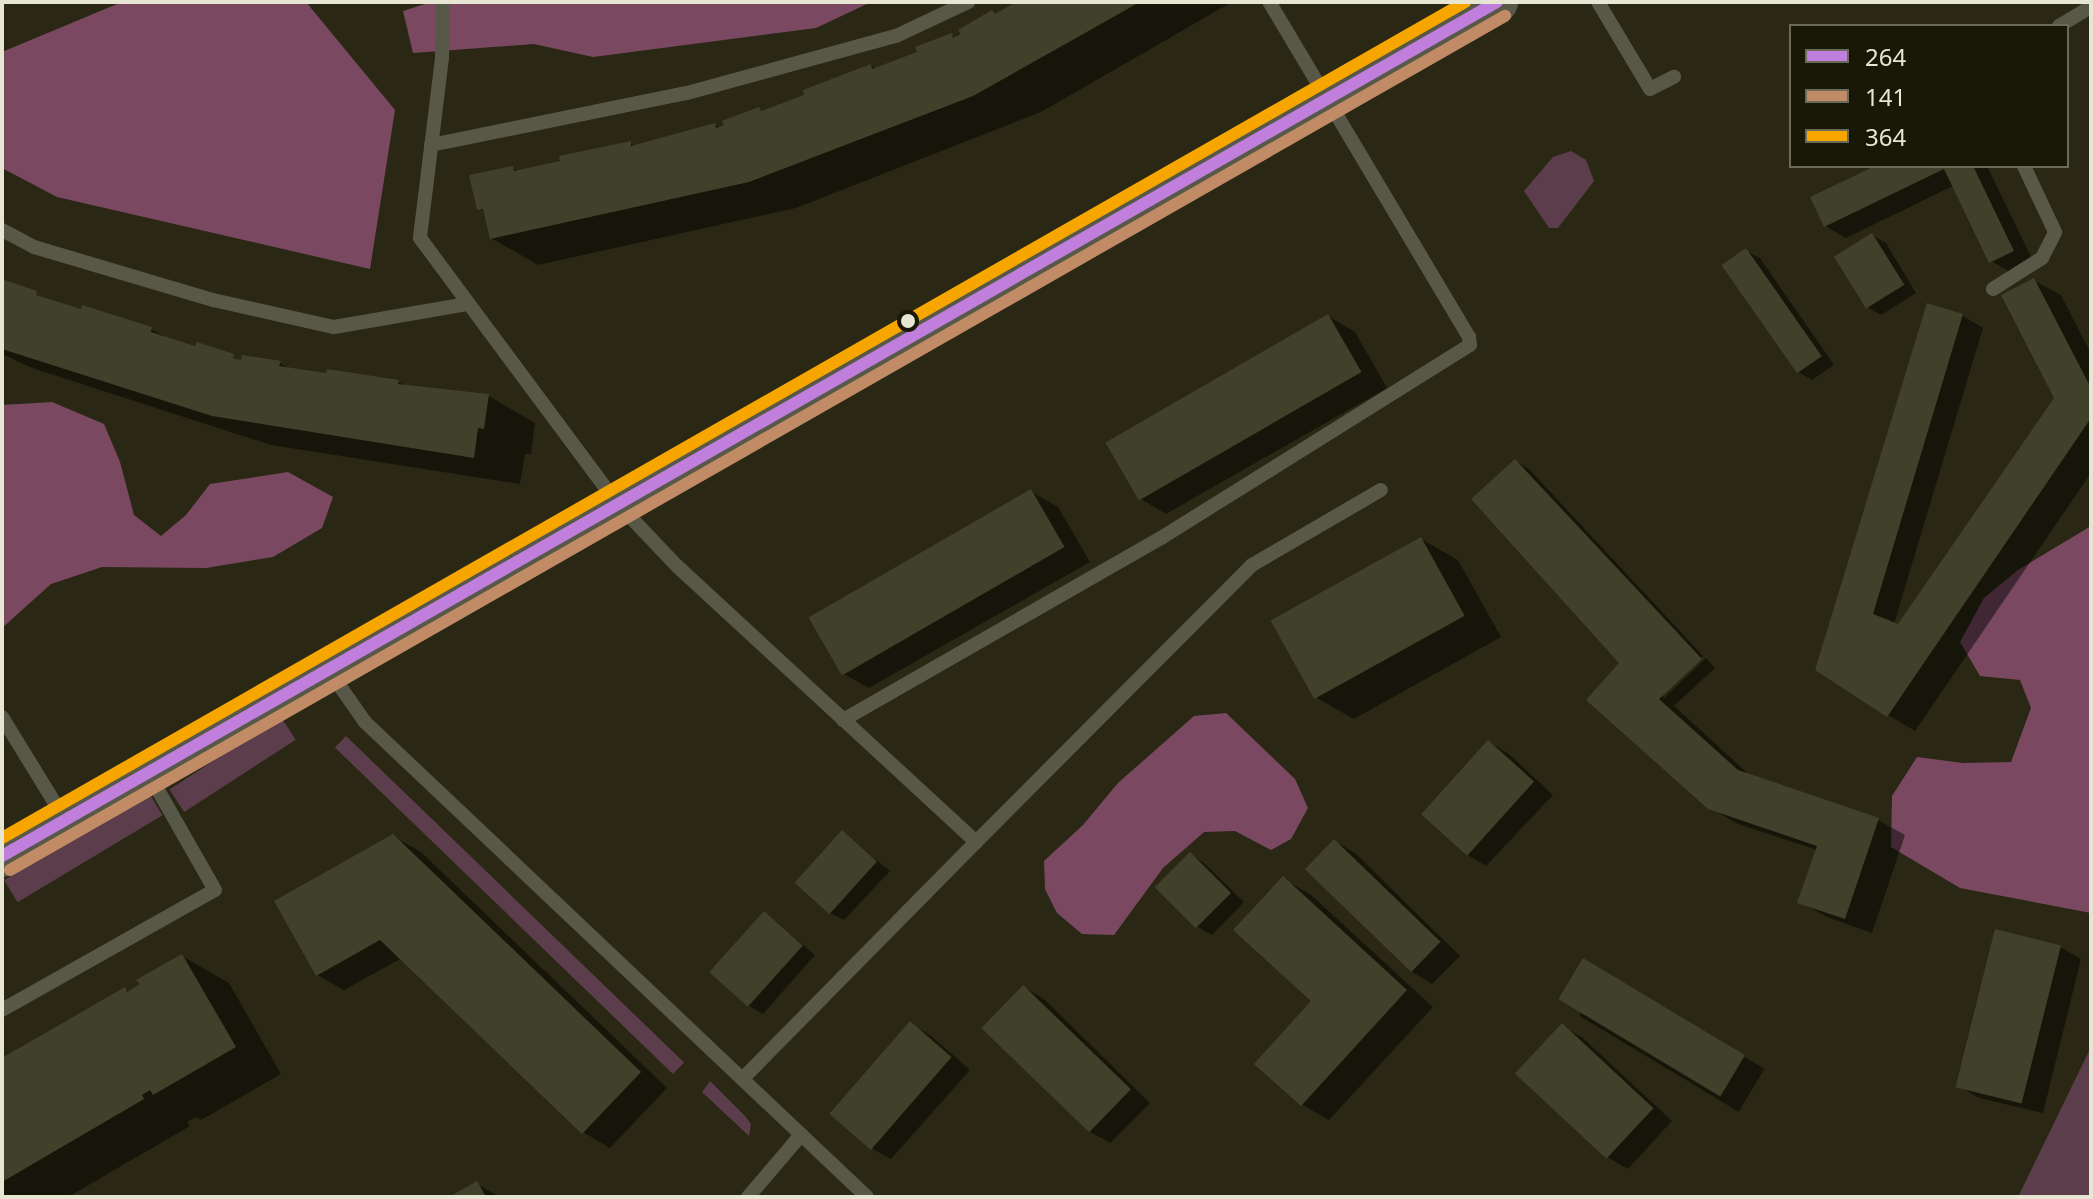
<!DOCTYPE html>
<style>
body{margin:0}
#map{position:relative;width:2093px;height:1199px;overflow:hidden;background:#2a2814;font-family:"Noto Sans",sans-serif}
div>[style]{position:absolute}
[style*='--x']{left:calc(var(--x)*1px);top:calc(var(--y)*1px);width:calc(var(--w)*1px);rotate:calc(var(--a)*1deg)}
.green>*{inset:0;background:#5c3d4b;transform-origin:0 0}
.forest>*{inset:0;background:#7a4961}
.shadow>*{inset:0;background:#0007;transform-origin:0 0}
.building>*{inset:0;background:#41402a;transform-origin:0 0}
.lane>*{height:14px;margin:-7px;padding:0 7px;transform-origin:7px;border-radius:7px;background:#585849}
.secondary>*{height:42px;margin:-21px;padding:0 21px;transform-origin:21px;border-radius:21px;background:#585849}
.bus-1>*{height:12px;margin:-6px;padding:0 6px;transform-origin:6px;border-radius:6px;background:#c07fdc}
.bus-2>*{height:12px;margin:-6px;padding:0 6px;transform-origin:6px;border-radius:6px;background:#c18c65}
.bus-3>*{height:12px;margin:-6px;padding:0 6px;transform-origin:6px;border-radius:6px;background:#f7a600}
.dots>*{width:22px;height:22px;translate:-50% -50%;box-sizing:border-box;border:4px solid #181708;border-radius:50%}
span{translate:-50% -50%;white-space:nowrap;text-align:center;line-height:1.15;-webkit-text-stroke:7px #181708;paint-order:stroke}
.frame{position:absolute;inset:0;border:4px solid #e6e6d2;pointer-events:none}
.legend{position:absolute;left:1789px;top:24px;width:280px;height:144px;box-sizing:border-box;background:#181708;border:2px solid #6a6a59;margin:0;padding:10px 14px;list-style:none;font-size:24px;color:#e6e6d2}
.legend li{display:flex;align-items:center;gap:16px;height:40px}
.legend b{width:40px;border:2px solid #6a6a59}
</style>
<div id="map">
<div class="green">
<i style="clip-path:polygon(1571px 151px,1586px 160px,1594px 181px,1558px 228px,1549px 228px,1524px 191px,1553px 157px)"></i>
<i style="left:281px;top:717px;width:27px;height:133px;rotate:57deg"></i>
<i style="left:346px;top:736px;width:470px;height:16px;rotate:44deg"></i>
<i style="left:149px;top:793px;width:26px;height:169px;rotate:59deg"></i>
<i style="clip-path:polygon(2091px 1047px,2091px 1197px,2018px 1197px)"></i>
<i style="clip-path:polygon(710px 1081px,745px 1116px,751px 1124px,749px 1136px,702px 1092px)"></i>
</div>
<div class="forest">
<i style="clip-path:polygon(122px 2px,306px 2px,395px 110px,370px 269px,57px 197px,2px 168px,2px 52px)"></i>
<i style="clip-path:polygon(431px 2px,871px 2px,816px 28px,593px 57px,534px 44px,413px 53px,403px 11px)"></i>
<i style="clip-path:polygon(52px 402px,104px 424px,120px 462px,134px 515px,161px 536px,186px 515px,210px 484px,288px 472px,333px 497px,322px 528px,273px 557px,206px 568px,102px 567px,51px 584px,2px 628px,2px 405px)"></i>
<i style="clip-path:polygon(2091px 526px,2091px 913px,1960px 888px,1891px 847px,1892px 796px,1917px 757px,1963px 763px,2011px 762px,2031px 708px,2020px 680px,1980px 676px,1960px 642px,1984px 598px,2018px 570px)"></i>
<i style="clip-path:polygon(1226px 713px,1295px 779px,1308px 808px,1291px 839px,1271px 850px,1235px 831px,1204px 832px,1163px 868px,1114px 935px,1082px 934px,1057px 913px,1045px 889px,1044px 861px,1083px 825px,1118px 783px,1194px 716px)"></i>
</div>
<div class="shadow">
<i style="clip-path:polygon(1020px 2px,1232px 2px,1041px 112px,796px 208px,538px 265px,491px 238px,486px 213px,479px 208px,513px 168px,519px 172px,630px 143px,636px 147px,714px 126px,726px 127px,725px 122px,807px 96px,871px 66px,876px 69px,919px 53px,951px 35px,956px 38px)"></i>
<i style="clip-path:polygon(1880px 166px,1987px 166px,2034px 263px,2012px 273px,1991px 261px,1955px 185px,1846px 238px,1825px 226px)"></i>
<i style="clip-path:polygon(1872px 235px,1886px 243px,1916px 293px,1881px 315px,1867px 307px)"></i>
<i style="clip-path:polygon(1746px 251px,1760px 258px,1834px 365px,1812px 380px,1798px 372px)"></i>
<i style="clip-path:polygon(2033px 280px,2061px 295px,2091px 354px,2091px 473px,1915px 731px,1850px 692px,1928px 305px,1963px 316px,1983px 328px,1894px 624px,1898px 626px,2056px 398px)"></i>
<i style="clip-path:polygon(2px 281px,58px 304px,151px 329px,167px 338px,243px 361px,280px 363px,292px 370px,328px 375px,329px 371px,399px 382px,409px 388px,489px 396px,535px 423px,531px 454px,525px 454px,520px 484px,271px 445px,32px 368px,2px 354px)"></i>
<i style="clip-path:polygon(1328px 316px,1355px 332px,1387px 388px,1166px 514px,1139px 498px)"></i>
<i style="clip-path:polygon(1515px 461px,1529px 469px,1703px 656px,1661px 695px,1664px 698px,1706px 658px,1715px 668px,1674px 706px,1753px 778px,1878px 820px,1905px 835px,1872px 933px,1827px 917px,1800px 902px,1817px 850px,1738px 824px,1710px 808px,1621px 663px)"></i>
<i style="clip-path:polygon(1030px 491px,1058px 507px,1090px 562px,869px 688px,842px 673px)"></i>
<i style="clip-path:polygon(1421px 539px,1458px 560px,1501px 637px,1354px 719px,1317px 698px)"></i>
<i style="clip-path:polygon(1489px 742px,1509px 754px,1553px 795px,1486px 866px,1466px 854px)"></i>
<i style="clip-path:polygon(842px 832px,890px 871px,844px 920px,830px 913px)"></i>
<i style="clip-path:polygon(393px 836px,421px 852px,667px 1088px,610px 1148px,583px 1132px,402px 958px,344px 990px,317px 975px)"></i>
<i style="clip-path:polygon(1335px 841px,1355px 853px,1460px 956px,1432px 984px,1412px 972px)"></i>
<i style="clip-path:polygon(1191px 855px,1204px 863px,1244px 902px,1212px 935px,1198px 927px)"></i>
<i style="clip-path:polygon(1283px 879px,1310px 894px,1433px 1007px,1329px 1120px,1302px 1105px,1257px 1064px,1314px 1001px)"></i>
<i style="clip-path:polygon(764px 913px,815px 955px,763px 1014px,749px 1006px)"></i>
<i style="clip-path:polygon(2060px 947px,2081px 959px,2043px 1113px,1979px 1098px,1959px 1086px)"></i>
<i style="clip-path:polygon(182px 956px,229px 983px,281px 1074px,201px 1120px,196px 1117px,187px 1122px,190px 1126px,68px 1197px,2px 1197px,2px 1060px,125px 989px,130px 993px)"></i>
<i style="left:1605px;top:973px;width:186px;height:50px;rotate:31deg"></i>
<i style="clip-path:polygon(1023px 987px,1044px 999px,1150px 1103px,1110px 1143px,1089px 1131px)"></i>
<i style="clip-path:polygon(911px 1024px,931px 1036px,970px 1070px,891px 1159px,871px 1148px,832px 1113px)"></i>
<i style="clip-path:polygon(1562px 1026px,1583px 1038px,1672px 1121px,1628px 1169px,1607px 1157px)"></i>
<i style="clip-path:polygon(477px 1184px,500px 1197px,453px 1197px)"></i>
</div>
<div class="building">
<i style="clip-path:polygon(1016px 2px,1140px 2px,973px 96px,749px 182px,490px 239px,483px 209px,477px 210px,469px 175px,513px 166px,514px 171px,560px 161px,559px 156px,631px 141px,631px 146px,715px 123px,716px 128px,724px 125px,722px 121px,759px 107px,761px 111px,804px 95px,803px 90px,871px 64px,872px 69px,917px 52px,915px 47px,952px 33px,953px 38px,961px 34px,958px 30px,992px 10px,995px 14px)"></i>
<i style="clip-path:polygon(1875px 166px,1973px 166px,2014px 251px,1989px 263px,1944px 169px,1824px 227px,1810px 197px)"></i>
<i style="left:1872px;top:233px;width:61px;height:45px;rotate:58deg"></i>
<i style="left:1746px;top:248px;width:132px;height:30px;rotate:55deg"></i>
<i style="clip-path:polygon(2034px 278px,2091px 388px,2091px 418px,1887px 717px,1815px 670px,1927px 303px,1963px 314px,1873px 614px,1898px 624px,2054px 398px,2001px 295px)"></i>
<i style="clip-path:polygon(2px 279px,37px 291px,36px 295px,81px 309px,82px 305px,152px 327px,151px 332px,195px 346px,197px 342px,234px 354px,233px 358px,241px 360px,242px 355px,281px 361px,279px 366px,326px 373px,327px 369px,399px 380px,398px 384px,489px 394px,484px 429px,478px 428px,474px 458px,212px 416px,2px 349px)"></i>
<i style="left:1328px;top:314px;width:67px;height:257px;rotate:60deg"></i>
<i style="clip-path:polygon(1515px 459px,1702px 659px,1659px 699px,1738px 770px,1879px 818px,1845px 919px,1797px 903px,1817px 846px,1708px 809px,1586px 700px,1619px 663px,1471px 499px)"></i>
<i style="left:1031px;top:489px;width:67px;height:257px;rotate:60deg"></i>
<i style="left:1421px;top:537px;width:90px;height:172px;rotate:61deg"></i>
<i style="left:1488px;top:740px;width:62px;height:100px;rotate:42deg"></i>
<i style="left:842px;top:830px;width:47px;height:71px;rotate:42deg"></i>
<i style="clip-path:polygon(393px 834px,641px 1072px,582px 1134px,380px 940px,316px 976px,274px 901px)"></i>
<i style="left:1334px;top:839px;width:148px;height:42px;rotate:44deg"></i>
<i style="left:1190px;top:852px;width:58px;height:50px;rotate:45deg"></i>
<i style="clip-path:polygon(1283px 876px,1407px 990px,1301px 1106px,1254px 1064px,1311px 1001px,1233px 930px)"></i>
<i style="left:764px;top:911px;width:52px;height:82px;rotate:42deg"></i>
<i style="left:1995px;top:929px;width:68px;height:163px;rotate:14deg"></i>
<i style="clip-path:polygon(182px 954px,236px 1047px,153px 1095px,150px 1090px,142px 1095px,144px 1099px,2px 1182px,2px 1058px,125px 987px,127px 992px,140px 984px,136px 980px)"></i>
<i style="left:1583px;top:958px;width:189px;height:48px;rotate:31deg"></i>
<i style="left:1023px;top:985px;width:150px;height:60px;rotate:44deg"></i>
<i style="left:910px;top:1021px;width:55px;height:123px;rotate:41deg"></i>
<i style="left:1562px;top:1023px;width:125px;height:69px;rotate:43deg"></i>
<i style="clip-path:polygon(477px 1181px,486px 1197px,449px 1197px)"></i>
</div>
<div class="lane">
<i style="--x:443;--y:2;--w:56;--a:91"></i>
<i style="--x:442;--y:58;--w:181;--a:97"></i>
<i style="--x:420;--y:238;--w:330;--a:53.4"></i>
<i style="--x:617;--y:503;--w:87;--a:46.4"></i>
<i style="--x:677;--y:566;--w:407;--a:42.7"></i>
<i style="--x:976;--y:842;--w:333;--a:134.6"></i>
<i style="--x:1598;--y:2;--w:101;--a:59.1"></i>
<i style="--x:1650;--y:89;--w:27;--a:-27"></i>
<i style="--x:2059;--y:26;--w:37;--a:-31"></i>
<i style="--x:431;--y:145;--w:261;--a:-11.5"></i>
<i style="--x:687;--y:93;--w:217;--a:-15.3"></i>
<i style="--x:896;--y:36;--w:80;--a:-25.3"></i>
<i style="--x:2;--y:230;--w:36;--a:28"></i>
<i style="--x:34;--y:247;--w:187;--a:16.5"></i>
<i style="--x:213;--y:300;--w:124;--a:12.6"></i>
<i style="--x:334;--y:327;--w:135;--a:-9.8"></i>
<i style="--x:1993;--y:289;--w:58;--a:-32.3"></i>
<i style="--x:2042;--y:258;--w:29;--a:-63"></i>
<i style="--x:2055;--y:232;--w:73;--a:-115.2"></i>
<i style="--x:330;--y:672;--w:61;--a:55"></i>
<i style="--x:365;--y:722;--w:691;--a:43.42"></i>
<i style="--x:2;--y:717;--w:116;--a:58.4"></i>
<i style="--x:843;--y:720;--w:366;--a:-29.8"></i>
<i style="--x:1161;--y:538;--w:364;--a:-32"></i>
<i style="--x:1470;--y:345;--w:8;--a:-97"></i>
<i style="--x:1469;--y:337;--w:390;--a:-120.8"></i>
<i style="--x:976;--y:842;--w:391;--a:-45.1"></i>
<i style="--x:1252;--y:565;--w:149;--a:-30.2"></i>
<i style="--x:2;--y:1010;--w:244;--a:-29.4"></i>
<i style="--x:215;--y:890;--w:131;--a:-119.7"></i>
<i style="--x:748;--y:1197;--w:82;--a:-49.5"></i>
</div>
<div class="secondary">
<i style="--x:2;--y:856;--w:1722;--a:-29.74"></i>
</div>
<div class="bus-1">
<i style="--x:2;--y:856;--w:1722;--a:-29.74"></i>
</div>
<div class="bus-2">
<i style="--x:10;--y:870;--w:1722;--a:-29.74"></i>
</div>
<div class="bus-3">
<i style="--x:2;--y:838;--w:1685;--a:-29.74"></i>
</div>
<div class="dots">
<i style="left:908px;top:321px;background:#e6e6d2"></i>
</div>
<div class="frame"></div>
<ul class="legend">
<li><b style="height:10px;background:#c07fdc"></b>264</li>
<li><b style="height:10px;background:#c18c65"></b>141</li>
<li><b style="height:10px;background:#f7a600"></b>364</li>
</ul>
</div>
